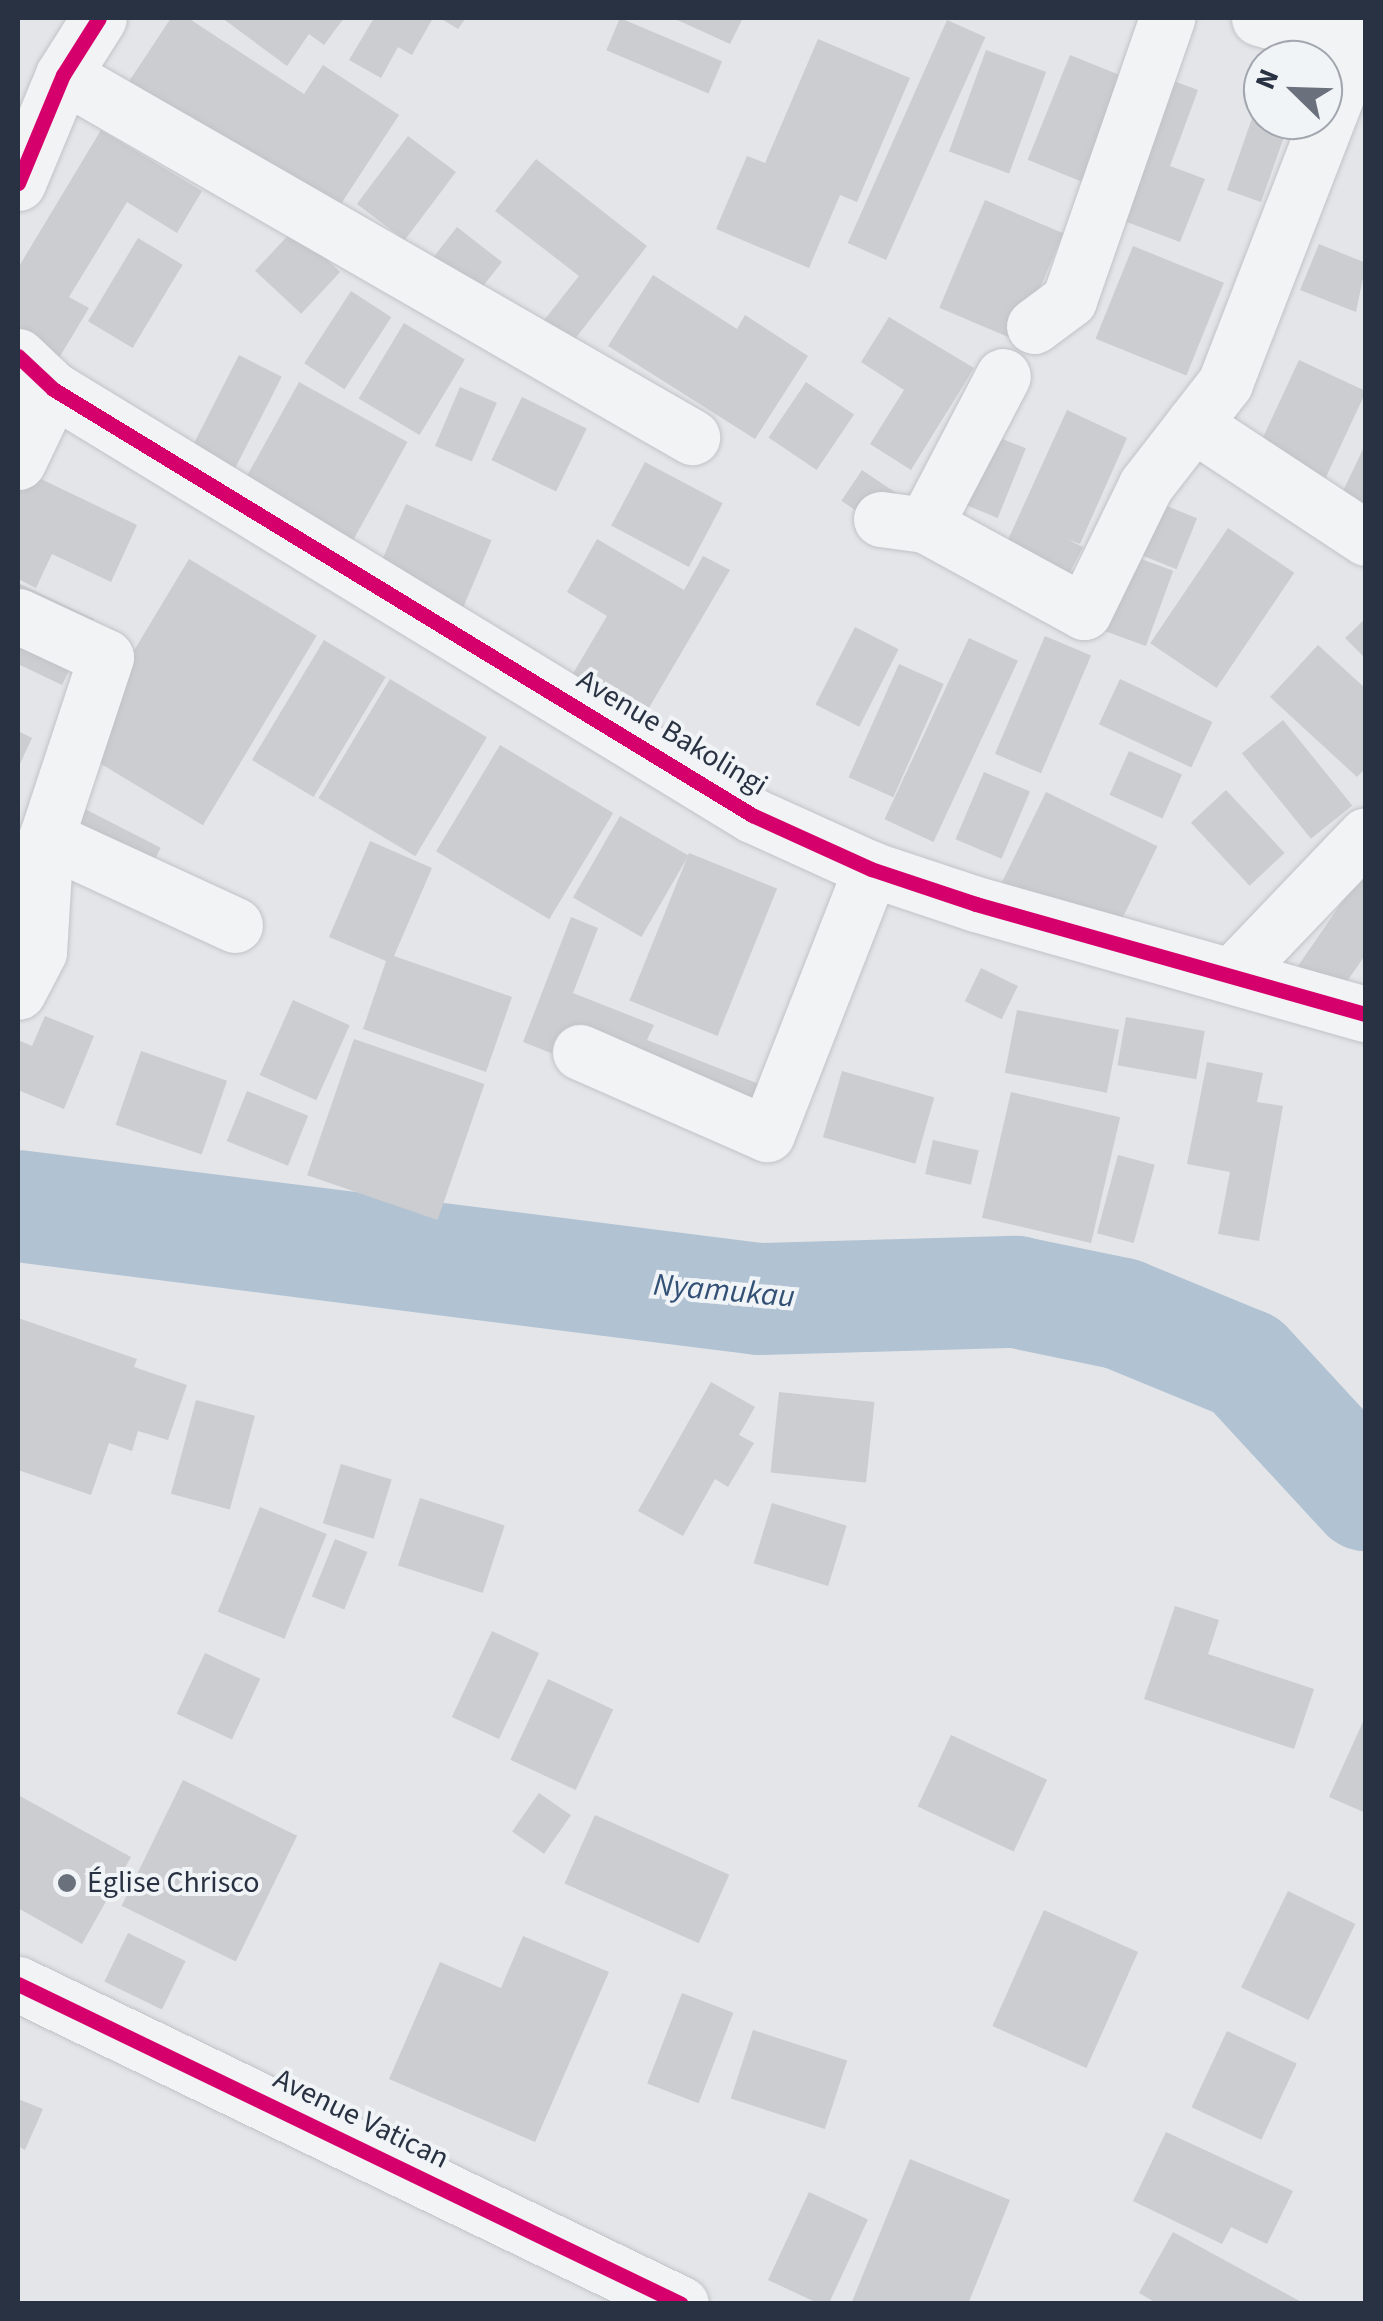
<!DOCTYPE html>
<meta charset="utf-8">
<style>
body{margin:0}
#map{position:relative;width:1383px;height:2321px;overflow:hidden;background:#e3e5e8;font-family:"Source Sans 3",sans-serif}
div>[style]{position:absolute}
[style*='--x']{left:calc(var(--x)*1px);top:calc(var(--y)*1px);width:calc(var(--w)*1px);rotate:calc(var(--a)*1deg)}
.river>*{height:112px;margin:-56px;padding:0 56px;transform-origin:56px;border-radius:56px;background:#b1c2d3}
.building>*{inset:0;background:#cbcdd0;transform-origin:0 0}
.roads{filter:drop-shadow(0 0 2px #c1c3c6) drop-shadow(0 0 2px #c1c3c6)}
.minor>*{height:55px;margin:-27.5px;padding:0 27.5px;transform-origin:27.5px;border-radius:27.5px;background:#f2f3f5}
.cycleway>*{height:15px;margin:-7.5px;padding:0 7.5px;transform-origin:7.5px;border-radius:7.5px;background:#d6006c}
.dots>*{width:28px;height:28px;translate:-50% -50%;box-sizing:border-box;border:5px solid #f1f4f7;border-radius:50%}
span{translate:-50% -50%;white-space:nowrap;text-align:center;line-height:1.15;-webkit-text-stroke:8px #f1f4f7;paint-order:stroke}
.street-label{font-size:30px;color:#293242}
.poi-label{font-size:30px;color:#293242}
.left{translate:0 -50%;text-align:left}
.water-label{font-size:32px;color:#335176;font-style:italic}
.frame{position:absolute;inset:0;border:20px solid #293242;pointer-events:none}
.north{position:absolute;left:1243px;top:40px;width:100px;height:100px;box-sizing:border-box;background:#f1f4f7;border:2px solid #a1a6af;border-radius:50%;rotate:293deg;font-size:28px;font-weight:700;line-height:40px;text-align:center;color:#293242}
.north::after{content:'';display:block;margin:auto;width:35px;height:45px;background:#6a717c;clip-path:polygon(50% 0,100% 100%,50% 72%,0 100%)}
</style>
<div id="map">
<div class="river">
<i style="--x:18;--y:1206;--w:747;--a:7.15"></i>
<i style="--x:759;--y:1299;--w:257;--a:-1.6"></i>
<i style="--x:1016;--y:1292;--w:108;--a:11.7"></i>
<i style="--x:1122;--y:1314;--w:134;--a:22.4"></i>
<i style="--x:1246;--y:1365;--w:177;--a:47.3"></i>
</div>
<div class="building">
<i style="clip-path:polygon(171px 18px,188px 18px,304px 94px,323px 65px,399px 115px,322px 233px,110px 110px)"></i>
<i style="clip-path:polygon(222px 18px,344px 18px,324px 45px,309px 34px,287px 66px)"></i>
<i style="clip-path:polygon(374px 18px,433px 18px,412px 55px,398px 47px,381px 78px,349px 60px)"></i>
<i style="clip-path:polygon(440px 18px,466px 18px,458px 29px)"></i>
<i style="left:620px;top:18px;width:111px;height:35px;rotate:23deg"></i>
<i style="clip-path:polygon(673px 18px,743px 18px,730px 44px)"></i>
<i style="left:947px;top:20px;width:42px;height:244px;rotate:24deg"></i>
<i style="clip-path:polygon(818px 39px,910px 78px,857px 202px,840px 195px,809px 268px,716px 229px,747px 156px,765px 163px)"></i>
<i style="left:986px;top:50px;width:64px;height:108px;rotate:20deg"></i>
<i style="left:1070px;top:55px;width:64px;height:113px;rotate:22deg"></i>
<i style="clip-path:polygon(1147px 71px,1198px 90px,1170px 166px,1205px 179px,1180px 242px,1095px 210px)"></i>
<i style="clip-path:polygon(1257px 104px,1263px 120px,1290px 120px,1261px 202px,1227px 190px)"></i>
<i style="clip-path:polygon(101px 130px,202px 191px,177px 233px,127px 202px,69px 297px,89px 308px,50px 373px,18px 354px,18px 268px)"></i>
<i style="left:408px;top:136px;width:60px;height:85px;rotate:37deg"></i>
<i style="clip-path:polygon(536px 159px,647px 246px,554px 366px,526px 343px,579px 276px,495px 211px)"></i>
<i style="left:985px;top:200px;width:85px;height:117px;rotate:23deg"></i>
<i style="left:457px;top:227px;width:57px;height:50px;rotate:38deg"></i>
<i style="left:294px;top:229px;width:63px;height:57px;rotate:43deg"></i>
<i style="left:138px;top:238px;width:52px;height:97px;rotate:31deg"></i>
<i style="clip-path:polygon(1319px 244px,1366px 263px,1356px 312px,1300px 290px)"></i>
<i style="left:1133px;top:246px;width:98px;height:100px;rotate:22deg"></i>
<i style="clip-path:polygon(653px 275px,737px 329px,745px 315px,808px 356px,755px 439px,608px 346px)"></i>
<i style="left:351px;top:291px;width:48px;height:86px;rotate:33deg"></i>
<i style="clip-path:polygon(889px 317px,974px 368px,911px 470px,870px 444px,904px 390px,861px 362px)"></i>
<i style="left:404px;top:323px;width:71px;height:88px;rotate:31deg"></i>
<i style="left:239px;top:355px;width:48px;height:112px;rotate:27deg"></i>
<i style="left:1299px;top:360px;width:74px;height:119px;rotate:25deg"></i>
<i style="left:299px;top:382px;width:124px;height:141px;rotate:29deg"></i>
<i style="left:806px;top:382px;width:58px;height:67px;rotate:34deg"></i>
<i style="left:460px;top:387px;width:40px;height:64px;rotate:23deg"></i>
<i style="left:522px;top:397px;width:72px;height:70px;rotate:26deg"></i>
<i style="clip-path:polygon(1067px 410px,1127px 438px,1080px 544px,1067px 539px,1083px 547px,1056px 599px,996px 566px)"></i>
<i style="left:973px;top:427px;width:57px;height:75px;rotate:22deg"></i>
<i style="clip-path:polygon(1366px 443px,1366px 507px,1341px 495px)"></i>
<i style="left:645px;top:462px;width:88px;height:72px;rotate:28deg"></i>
<i style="clip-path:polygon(18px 468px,137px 525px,111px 582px,52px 554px,36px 588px,18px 579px)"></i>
<i style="left:862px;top:470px;width:47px;height:37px;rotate:34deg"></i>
<i style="left:1147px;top:498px;width:54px;height:55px;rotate:22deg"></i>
<i style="left:406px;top:504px;width:93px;height:78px;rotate:23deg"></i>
<i style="left:1228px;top:528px;width:80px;height:139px;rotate:34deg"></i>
<i style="clip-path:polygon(597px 539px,684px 590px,703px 556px,730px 570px,623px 752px,552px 709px,607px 616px,567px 592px)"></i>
<i style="left:1130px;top:555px;width:46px;height:80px;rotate:20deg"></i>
<i style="left:189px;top:559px;width:149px;height:221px;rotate:31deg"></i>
<i style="clip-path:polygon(18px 583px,94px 619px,62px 685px,18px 664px)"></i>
<i style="clip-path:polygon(1366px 618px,1366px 659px,1345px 638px)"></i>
<i style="left:855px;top:627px;width:49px;height:87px;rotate:27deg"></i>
<i style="left:1045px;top:636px;width:50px;height:128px;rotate:23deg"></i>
<i style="left:969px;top:638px;width:54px;height:200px;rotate:25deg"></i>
<i style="left:324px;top:640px;width:72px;height:140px;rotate:31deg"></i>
<i style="clip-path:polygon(1318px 645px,1366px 689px,1366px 768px,1357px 777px,1270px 697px)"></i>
<i style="left:899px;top:664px;width:49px;height:124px;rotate:24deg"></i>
<i style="left:390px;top:679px;width:113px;height:139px;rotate:31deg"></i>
<i style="left:1120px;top:679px;width:102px;height:50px;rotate:25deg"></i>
<i style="left:1283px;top:720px;width:110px;height:53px;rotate:51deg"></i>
<i style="clip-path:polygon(18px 731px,32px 738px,18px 768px)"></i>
<i style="left:500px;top:745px;width:132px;height:124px;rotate:31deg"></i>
<i style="left:1129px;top:751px;width:58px;height:48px;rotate:24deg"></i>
<i style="left:984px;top:772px;width:50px;height:73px;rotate:23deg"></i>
<i style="left:1226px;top:790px;width:86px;height:48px;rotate:47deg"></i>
<i style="left:1046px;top:792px;width:124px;height:101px;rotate:26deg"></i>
<i style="left:77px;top:805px;width:94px;height:59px;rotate:27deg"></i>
<i style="left:620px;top:816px;width:79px;height:94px;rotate:30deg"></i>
<i style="clip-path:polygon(370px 841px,432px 868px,394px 956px,512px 997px,486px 1072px,363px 1029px,386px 961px,329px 937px)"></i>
<i style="left:689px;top:853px;width:95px;height:159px;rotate:22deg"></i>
<i style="clip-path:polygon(1366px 867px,1366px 954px,1338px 994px,1298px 966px)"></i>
<i style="clip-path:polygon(571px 917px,598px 928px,573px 993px,654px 1025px,647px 1040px,769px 1088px,752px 1132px,523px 1042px)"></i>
<i style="left:981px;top:968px;width:41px;height:37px;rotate:26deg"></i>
<i style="left:293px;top:1000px;width:62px;height:82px;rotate:24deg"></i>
<i style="left:1017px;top:1010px;width:104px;height:64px;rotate:11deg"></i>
<i style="clip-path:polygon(45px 1016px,94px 1036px,64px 1109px,18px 1090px,18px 1040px,32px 1046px)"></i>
<i style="left:1126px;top:1017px;width:80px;height:49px;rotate:10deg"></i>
<i style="left:354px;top:1039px;width:138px;height:144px;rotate:19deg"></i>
<i style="left:141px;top:1051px;width:91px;height:78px;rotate:19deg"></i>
<i style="clip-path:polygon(1207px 1062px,1263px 1073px,1257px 1102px,1283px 1106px,1259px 1241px,1218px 1234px,1230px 1172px,1187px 1164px)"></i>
<i style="left:842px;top:1071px;width:96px;height:69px;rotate:16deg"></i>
<i style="left:247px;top:1091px;width:66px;height:54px;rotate:22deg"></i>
<i style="left:1011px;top:1092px;width:112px;height:129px;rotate:13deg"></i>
<i style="left:933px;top:1140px;width:47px;height:35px;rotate:13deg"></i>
<i style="left:1118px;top:1155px;width:38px;height:81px;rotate:15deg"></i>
<i style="clip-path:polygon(18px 1318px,137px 1359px,134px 1367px,187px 1385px,168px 1440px,138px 1431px,132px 1451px,109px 1443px,91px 1495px,18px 1470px)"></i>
<i style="clip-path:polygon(711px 1382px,755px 1407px,739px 1435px,754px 1443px,728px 1487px,715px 1479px,683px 1536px,638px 1511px)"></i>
<i style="left:779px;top:1392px;width:96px;height:81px;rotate:6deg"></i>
<i style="left:196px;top:1400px;width:61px;height:97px;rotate:15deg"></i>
<i style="left:341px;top:1464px;width:53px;height:62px;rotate:17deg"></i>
<i style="left:420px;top:1498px;width:89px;height:71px;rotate:18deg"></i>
<i style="left:772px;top:1503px;width:78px;height:63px;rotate:17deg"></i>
<i style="left:260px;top:1507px;width:72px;height:113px;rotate:22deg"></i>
<i style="left:335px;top:1539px;width:35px;height:62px;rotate:22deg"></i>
<i style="clip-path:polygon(1175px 1606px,1219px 1620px,1208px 1654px,1314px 1689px,1294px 1749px,1144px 1699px)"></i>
<i style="left:492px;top:1631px;width:52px;height:95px;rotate:25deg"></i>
<i style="left:205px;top:1653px;width:61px;height:67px;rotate:25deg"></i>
<i style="left:548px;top:1679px;width:72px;height:89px;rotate:25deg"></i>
<i style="clip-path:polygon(1366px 1715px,1366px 1813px,1329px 1797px)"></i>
<i style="left:951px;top:1735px;width:106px;height:79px;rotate:25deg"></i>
<i style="left:183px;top:1780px;width:127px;height:140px;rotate:26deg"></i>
<i style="left:539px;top:1793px;width:39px;height:47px;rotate:35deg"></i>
<i style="clip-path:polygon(18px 1795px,131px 1857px,82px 1944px,18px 1908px)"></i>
<i style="left:595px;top:1815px;width:147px;height:75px;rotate:24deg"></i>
<i style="left:1288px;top:1891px;width:75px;height:107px;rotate:26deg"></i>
<i style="left:1044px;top:1910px;width:103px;height:127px;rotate:24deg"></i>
<i style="left:128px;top:1933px;width:64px;height:54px;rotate:26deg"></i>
<i style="clip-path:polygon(523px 1936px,609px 1972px,535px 2142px,389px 2079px,440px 1962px,501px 1988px)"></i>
<i style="left:682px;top:1993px;width:55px;height:97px;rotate:21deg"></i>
<i style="left:753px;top:2030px;width:99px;height:72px;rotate:18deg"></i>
<i style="left:1227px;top:2031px;width:77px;height:84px;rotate:25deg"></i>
<i style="clip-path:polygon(18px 2099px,43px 2109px,25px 2150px,18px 2146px)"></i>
<i style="clip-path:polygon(1166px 2132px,1293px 2191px,1267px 2244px,1231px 2227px,1222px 2244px,1133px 2201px)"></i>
<i style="clip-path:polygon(910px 2159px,1010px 2200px,968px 2304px,851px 2304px)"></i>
<i style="left:809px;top:2192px;width:65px;height:97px;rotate:25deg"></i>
<i style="clip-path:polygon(1173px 2232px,1305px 2304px,1158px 2304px,1139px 2293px)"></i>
</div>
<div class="roads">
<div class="minor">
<i style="--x:1259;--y:18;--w:111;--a:16.2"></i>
<i style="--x:63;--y:75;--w:726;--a:29.92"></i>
<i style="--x:18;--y:183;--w:117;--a:-67.4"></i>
<i style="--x:63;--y:75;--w:67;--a:-57.7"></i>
<i style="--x:1034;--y:326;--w:44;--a:-36.6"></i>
<i style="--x:1069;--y:300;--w:299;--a:-70.8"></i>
<i style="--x:18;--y:356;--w:48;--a:43.3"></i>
<i style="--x:53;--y:389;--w:819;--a:31.36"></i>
<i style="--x:752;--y:815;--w:131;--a:24.4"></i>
<i style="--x:871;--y:869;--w:111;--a:18.4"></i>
<i style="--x:976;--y:904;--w:405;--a:15.8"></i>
<i style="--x:1193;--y:424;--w:207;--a:33.4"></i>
<i style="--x:18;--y:462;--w:81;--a:-64.4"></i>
<i style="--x:881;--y:519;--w:44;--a:7.8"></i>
<i style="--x:925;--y:525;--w:181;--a:28.7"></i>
<i style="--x:1084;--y:612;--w:141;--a:-64"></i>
<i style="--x:1146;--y:485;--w:129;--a:-52.2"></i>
<i style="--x:1225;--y:383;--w:362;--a:-68.8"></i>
<i style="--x:925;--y:525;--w:168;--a:-62.4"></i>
<i style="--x:18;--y:616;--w:97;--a:25"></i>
<i style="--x:106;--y:657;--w:191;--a:108.3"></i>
<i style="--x:46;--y:838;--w:114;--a:93.5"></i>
<i style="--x:39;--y:952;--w:45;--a:117.7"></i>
<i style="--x:46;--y:838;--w:208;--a:24.7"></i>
<i style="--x:1233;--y:974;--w:192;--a:-46.3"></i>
<i style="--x:580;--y:1052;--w:204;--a:23.7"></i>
<i style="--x:767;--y:1134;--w:285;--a:-68.6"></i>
<i style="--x:18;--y:1984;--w:736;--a:25.76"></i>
</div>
</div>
<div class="cycleway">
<i style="--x:18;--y:183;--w:117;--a:-67.4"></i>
<i style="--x:63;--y:75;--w:67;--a:-57.7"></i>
<i style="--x:18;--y:356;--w:48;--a:43.3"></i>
<i style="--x:53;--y:389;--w:819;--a:31.36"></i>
<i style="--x:752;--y:815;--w:131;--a:24.4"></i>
<i style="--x:871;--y:869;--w:111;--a:18.4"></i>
<i style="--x:976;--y:904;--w:405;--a:15.8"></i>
<i style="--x:18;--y:1984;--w:736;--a:25.76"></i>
</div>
<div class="dots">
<i style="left:67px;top:1883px;background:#6a717c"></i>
</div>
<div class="street-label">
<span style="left:672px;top:733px;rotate:31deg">Avenue Bakolingi</span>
<span style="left:361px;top:2119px;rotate:26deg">Avenue Vatican</span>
</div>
<div class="poi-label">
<span class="left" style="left:87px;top:1883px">Église Chrisco</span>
</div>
<div class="water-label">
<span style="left:724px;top:1291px;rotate:5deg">Nyamukau</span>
</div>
<div class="frame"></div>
<div class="north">N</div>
</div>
